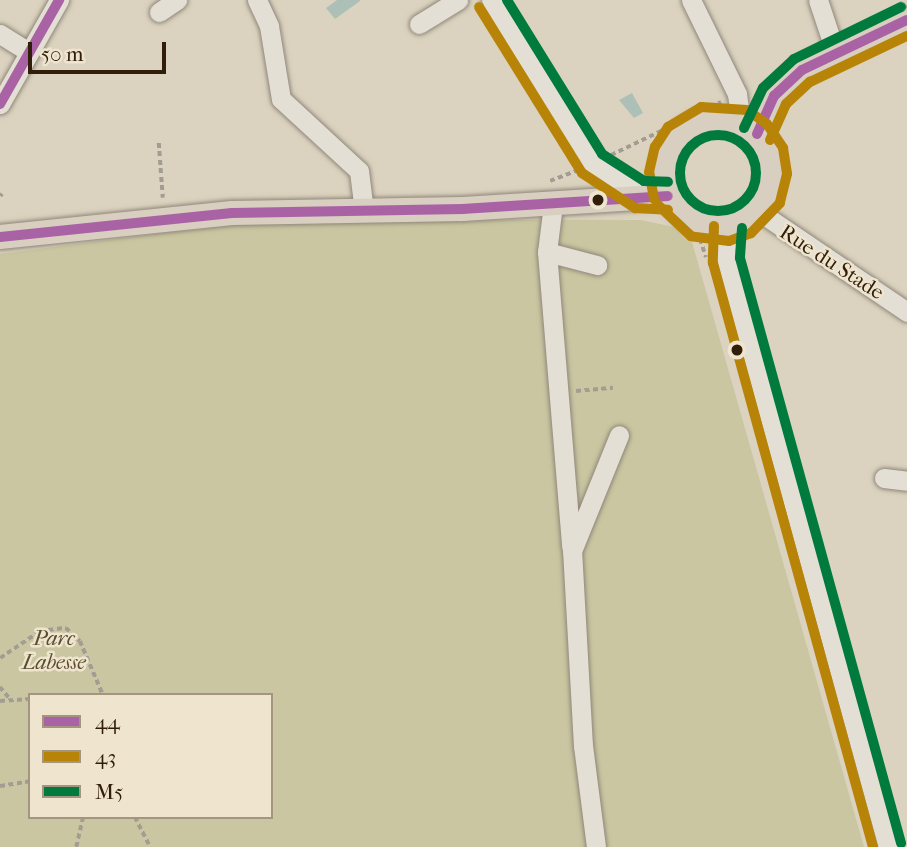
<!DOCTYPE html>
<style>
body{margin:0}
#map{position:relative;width:907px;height:847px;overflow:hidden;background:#dbd2bf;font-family:"IM FELL French Canon",serif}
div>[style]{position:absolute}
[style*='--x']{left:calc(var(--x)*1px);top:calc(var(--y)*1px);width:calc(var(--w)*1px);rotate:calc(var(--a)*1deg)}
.green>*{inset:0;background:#cac6a1}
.water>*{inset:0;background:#adc0b8}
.path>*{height:3.5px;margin-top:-1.75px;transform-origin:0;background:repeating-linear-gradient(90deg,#a29c93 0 5px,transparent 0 8.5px)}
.roads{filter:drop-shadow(0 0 2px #8f877a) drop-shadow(0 0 2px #8f877a)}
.minor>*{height:19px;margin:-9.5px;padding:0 9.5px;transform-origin:9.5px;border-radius:9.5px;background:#e3dfd5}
.major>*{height:24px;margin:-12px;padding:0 12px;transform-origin:12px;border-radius:12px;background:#d8cfc0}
.major>.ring{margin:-12px;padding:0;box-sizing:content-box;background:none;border:24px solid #d8cfc0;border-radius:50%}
.bus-1>*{height:10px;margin:-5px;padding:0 5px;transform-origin:5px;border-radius:5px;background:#a963a5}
.bus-2>*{height:10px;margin:-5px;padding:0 5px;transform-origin:5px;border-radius:5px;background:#b78407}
.bus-3>*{height:10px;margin:-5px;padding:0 5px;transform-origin:5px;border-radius:5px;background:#007b3d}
.bus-3>.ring{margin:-5px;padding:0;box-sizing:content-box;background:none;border:10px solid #007b3d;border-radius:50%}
.dots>*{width:19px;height:19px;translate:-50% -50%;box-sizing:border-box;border:4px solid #efe5ce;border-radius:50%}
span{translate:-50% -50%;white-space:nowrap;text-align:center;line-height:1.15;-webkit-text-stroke:5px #efe5ce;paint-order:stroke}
.street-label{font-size:21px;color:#301e0a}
.park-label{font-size:21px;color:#5a4d30;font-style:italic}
.legend{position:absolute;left:28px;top:693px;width:245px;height:126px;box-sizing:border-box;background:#efe5ce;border:2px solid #a39580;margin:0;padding:9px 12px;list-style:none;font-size:21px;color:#301e0a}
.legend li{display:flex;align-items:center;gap:14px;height:35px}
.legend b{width:35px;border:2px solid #a39580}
.scale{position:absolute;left:28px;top:42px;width:138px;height:32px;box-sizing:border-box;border:4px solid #301e0a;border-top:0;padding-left:9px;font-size:21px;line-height:24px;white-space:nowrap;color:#301e0a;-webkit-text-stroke:5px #efe5ce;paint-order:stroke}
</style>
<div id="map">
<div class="green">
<i style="clip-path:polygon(evenodd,270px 219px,641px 220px,674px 227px,692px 242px,864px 847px,0 847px,0 254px,270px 219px,30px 695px,271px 695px,271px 817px,30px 817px,30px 695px)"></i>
</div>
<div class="water">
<i style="clip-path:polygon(337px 0,360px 0,360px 1px,335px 19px,326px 8px)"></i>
<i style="clip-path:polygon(632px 93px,643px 113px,634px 118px,619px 100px)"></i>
</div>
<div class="path">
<i style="--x:706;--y:120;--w:12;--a:-76"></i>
<i style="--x:159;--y:143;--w:55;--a:85.8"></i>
<i style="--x:611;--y:155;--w:122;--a:-25.7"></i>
<i style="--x:550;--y:181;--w:28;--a:-21"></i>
<i style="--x:0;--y:196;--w:3;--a:-45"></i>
<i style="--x:695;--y:223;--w:36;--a:72"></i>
<i style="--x:576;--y:391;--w:37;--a:-5"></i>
<i style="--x:0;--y:658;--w:48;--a:-34"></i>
<i style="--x:40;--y:631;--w:26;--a:-7"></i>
<i style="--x:66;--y:628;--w:19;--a:43"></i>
<i style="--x:80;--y:641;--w:59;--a:66.9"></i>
<i style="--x:0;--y:687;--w:16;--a:50"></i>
<i style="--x:0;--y:701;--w:30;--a:-4"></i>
<i style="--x:0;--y:786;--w:30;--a:-9"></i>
<i style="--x:135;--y:817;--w:34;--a:63"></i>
<i style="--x:76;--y:847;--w:31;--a:-77"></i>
</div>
<div class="roads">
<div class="minor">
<i style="--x:257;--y:0;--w:29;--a:65"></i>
<i style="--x:269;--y:26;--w:74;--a:80.7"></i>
<i style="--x:281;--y:99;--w:106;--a:42.7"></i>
<i style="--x:359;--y:171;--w:40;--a:82.9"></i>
<i style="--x:491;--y:0;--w:193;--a:58.4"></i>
<i style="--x:592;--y:164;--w:57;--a:32.9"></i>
<i style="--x:691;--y:0;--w:105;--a:63.9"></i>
<i style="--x:737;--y:94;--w:29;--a:82"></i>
<i style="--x:818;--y:0;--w:57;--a:71.6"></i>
<i style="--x:159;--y:12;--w:22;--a:-34"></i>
<i style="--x:419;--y:24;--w:46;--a:-31.6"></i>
<i style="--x:0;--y:34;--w:34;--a:32"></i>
<i style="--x:0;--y:104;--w:120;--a:-60.4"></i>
<i style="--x:553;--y:204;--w:48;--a:97.1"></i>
<i style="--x:547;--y:252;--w:296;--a:85.3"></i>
<i style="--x:758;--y:211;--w:180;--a:34.1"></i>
<i style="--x:728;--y:227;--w:32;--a:94"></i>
<i style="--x:726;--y:259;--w:610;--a:74.6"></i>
<i style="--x:547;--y:252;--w:52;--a:14.6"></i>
<i style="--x:884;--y:478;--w:23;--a:7"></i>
<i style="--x:596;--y:847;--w:102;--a:-97.3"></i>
<i style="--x:583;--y:746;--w:195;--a:-93.2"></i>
<i style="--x:572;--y:551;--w:125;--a:-67.9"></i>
</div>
<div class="major">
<i class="ring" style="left:664px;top:119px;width:84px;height:84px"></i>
<i style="--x:757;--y:134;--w:42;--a:-65.9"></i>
<i style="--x:774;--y:96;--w:38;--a:-43"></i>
<i style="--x:802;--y:70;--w:116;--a:-25.5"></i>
<i style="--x:0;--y:237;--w:233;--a:-5.9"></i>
<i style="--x:232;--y:213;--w:231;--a:-1"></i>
<i style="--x:463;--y:209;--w:205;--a:-3.6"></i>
</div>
</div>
<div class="bus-1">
<i style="--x:0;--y:104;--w:120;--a:-60.4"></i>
<i style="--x:757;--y:134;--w:42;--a:-65.9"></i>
<i style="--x:774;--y:96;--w:38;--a:-43"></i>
<i style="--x:802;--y:70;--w:116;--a:-25.5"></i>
<i style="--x:0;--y:237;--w:233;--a:-5.9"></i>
<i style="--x:232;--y:213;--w:231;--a:-1"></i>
<i style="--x:463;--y:209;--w:205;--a:-3.6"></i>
</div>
<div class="bus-2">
<i style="--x:479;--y:7;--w:195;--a:58.2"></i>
<i style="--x:582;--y:173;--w:64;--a:33.4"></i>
<i style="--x:635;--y:208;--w:33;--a:3"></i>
<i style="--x:770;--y:140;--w:39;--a:-66"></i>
<i style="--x:786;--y:104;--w:33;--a:-43"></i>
<i style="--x:810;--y:82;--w:107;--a:-25.4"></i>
<i style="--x:654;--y:199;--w:27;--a:-100"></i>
<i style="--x:649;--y:172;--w:26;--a:-77"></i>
<i style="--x:655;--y:147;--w:24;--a:-57"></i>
<i style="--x:668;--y:127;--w:39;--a:-31"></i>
<i style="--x:701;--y:107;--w:46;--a:3.7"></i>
<i style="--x:747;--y:110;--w:24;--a:35"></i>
<i style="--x:767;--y:124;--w:29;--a:56"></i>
<i style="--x:783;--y:148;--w:26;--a:81"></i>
<i style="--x:787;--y:174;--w:30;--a:104"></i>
<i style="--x:780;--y:203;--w:42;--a:134"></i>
<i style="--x:751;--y:233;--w:23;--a:160"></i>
<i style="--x:729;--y:241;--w:38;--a:-173"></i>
<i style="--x:691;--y:236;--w:47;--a:-136.7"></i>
<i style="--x:714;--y:226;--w:37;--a:92"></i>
<i style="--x:713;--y:263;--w:606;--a:74.68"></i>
</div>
<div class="bus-3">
<i style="--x:507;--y:0;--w:181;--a:58.3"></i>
<i style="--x:602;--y:154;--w:50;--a:32.7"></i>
<i style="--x:644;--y:181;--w:24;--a:2"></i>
<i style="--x:744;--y:128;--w:44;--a:-64.6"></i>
<i style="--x:763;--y:88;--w:42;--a:-43.1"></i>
<i style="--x:794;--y:59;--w:119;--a:-25.9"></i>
<i class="ring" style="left:680px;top:135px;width:66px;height:66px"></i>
<i style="--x:742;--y:228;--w:30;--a:94"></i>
<i style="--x:740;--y:258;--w:607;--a:74.61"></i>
</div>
<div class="dots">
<i style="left:598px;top:200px;background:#301e0a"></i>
<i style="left:737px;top:350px;background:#301e0a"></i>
</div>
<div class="street-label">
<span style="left:832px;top:262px;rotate:33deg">Rue du Stade</span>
</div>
<div class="park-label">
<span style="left:54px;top:650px">Parc<br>Labesse</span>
</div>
<ul class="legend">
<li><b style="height:9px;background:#a963a5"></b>44</li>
<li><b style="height:9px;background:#b78407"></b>43</li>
<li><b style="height:9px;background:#007b3d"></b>M5</li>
</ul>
<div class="scale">50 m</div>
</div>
